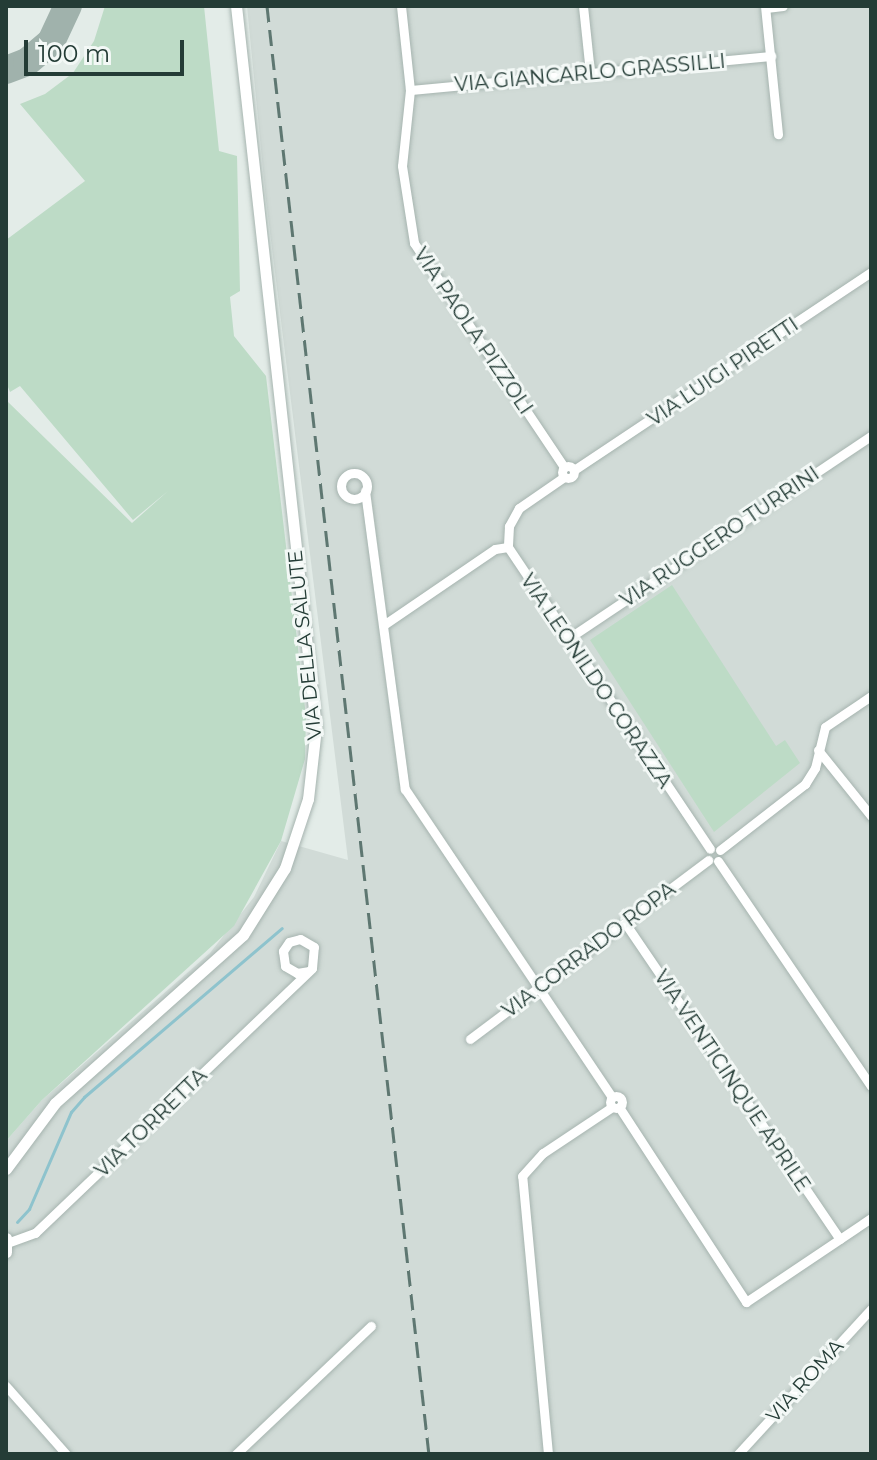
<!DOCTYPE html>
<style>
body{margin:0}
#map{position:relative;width:877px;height:1460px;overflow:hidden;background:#e3ece8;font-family:Montserrat,sans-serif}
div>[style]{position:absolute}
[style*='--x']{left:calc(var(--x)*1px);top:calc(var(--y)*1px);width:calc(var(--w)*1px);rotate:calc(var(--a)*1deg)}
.built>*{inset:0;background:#d1dbd7}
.green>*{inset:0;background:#bddbc6}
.stream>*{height:3px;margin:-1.5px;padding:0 1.5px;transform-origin:1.5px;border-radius:1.5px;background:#8ec3cd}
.taxiway>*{height:28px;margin:-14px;padding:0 14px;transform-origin:14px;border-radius:14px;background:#a0b2ac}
.roads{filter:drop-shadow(0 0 2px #a6b4af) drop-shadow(0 0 2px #a6b4af)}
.minor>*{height:9px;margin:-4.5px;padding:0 4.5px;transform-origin:4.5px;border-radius:4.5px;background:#fff}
.minor>.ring{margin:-4.5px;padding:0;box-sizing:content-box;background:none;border:9px solid #fff;border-radius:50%}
.tertiary>*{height:11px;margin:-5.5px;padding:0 5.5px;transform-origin:5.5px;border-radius:5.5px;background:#fff}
.rail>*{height:3px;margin-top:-1.5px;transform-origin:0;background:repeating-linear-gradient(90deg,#5e7771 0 16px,transparent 0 24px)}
span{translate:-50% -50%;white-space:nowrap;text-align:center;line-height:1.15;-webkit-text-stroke:6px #f3f8f6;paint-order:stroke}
.street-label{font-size:20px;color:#243c36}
.frame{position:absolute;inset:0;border:8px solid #243c36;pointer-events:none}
.scale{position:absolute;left:24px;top:40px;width:160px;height:36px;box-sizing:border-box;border:4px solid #243c36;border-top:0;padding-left:10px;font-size:24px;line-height:28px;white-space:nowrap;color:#243c36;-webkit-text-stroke:6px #f3f8f6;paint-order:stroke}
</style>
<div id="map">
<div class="built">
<i style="clip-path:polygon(247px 6px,871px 6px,871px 1454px,6px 1454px,6px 1141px,42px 1100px,210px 953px,254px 897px,281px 841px,348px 860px,266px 200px)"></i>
</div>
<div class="green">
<i style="clip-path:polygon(105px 6px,204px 6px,219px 151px,237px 156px,240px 291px,230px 297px,234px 336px,266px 376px,306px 716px,305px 759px,281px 841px,234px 926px,42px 1100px,6px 1141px,6px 400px,132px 523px,168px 491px,133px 520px,20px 386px,10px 392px,6px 382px,6px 240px,85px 181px,20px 104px,45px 94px,73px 73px,94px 41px)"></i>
<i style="clip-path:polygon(672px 585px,776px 746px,785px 740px,800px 763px,714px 832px,590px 640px)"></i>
</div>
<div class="stream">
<i style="--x:17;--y:1222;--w:18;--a:-47"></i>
<i style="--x:29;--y:1209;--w:106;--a:-66.6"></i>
<i style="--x:71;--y:1112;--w:20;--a:-49"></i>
<i style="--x:84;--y:1097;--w:260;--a:-40.5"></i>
</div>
<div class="taxiway">
<i style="--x:6;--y:70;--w:22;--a:-21"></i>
<i style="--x:27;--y:62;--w:31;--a:-40"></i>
<i style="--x:51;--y:42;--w:40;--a:-65"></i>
</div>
<div class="roads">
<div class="minor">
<i style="--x:401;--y:6;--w:84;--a:83.9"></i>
<i style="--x:410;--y:90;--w:76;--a:96"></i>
<i style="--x:402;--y:166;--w:78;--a:81.1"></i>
<i style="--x:414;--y:243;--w:270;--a:56.2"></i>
<i style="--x:583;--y:6;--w:67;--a:84"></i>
<i style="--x:765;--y:6;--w:129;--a:84.2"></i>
<i style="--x:766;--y:8;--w:17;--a:-7"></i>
<i style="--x:410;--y:90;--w:363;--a:-5.4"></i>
<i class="ring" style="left:562px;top:466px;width:3px;height:3px"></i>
<i style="--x:574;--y:470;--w:357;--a:-33.7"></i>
<i class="ring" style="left:341px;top:473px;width:17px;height:17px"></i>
<i style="--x:564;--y:477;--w:55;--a:145.4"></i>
<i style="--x:519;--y:508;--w:21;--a:119"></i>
<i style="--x:509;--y:526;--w:21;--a:93"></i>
<i style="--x:508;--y:547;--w:363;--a:56.2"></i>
<i style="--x:365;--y:491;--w:301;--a:82.4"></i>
<i style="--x:405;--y:789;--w:371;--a:56.1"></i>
<i style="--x:385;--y:624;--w:133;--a:-34.3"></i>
<i style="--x:495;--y:549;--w:13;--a:-9"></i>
<i style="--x:569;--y:638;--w:363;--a:-33.8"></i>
<i style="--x:818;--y:750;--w:85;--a:51.2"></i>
<i style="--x:720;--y:850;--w:108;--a:-37.8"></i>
<i style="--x:805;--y:784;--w:19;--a:-58"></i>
<i style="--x:815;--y:768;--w:42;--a:-76.3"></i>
<i style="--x:825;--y:727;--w:55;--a:-34"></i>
<i style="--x:718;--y:861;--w:272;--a:55.8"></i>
<i style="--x:625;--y:923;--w:382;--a:55.8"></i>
<i style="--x:470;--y:1039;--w:298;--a:-36.9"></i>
<i class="ring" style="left:610px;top:1096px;width:3px;height:3px"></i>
<i style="--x:619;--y:1107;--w:233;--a:56.9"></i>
<i style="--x:746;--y:1302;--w:151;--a:-33.9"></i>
<i style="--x:7;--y:1243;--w:30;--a:-20"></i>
<i style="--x:35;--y:1233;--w:383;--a:-43.7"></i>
<i style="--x:312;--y:968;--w:21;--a:-85"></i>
<i style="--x:314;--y:947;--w:16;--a:-150"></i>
<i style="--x:300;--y:939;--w:11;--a:165"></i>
<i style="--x:289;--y:942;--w:11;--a:124"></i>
<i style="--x:283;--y:951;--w:15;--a:82"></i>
<i style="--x:285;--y:966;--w:14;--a:30"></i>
<i style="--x:297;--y:973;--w:11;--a:-10"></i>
<i style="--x:6;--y:1386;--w:91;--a:48.6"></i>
<i style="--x:236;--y:1454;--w:186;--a:-43.5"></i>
<i style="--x:548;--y:1454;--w:279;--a:-95.3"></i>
<i style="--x:522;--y:1176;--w:31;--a:-48"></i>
<i style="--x:543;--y:1153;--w:83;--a:-33.7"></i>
<i style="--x:738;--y:1454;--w:197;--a:-47.5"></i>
</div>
<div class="tertiary">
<i style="--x:6;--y:1169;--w:82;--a:-53.4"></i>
<i style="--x:55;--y:1103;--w:252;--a:-41.8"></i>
<i style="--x:243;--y:935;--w:79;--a:-57.9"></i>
<i style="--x:285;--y:868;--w:73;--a:-71.6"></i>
<i style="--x:308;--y:799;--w:71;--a:-83.6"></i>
<i style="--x:316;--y:728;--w:726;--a:-96.32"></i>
<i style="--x:6;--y:1238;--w:14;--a:90"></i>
</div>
</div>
<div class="rail">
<i style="--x:267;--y:6;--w:1457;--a:83.62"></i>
</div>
<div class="street-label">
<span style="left:590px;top:73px;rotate:-5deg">VIA GIANCARLO GRASSILLI</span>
<span style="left:473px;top:331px;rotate:56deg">VIA PAOLA PIZZOLI</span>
<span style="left:723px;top:372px;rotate:-34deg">VIA LUIGI PIRETTI</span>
<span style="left:720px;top:537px;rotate:-34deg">VIA RUGGERO TURRINI</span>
<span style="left:305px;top:645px;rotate:-96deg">VIA DELLA SALUTE</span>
<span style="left:596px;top:681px;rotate:56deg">VIA LEONILDO CORAZZA</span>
<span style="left:589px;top:950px;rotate:-37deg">VIA CORRADO ROPA</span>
<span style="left:732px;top:1081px;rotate:56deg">VIA VENTICINQUE APRILE</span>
<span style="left:151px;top:1123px;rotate:-44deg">VIA TORRETTA</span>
<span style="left:805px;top:1381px;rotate:-48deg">VIA ROMA</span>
</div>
<div class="frame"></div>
<div class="scale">100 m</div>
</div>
